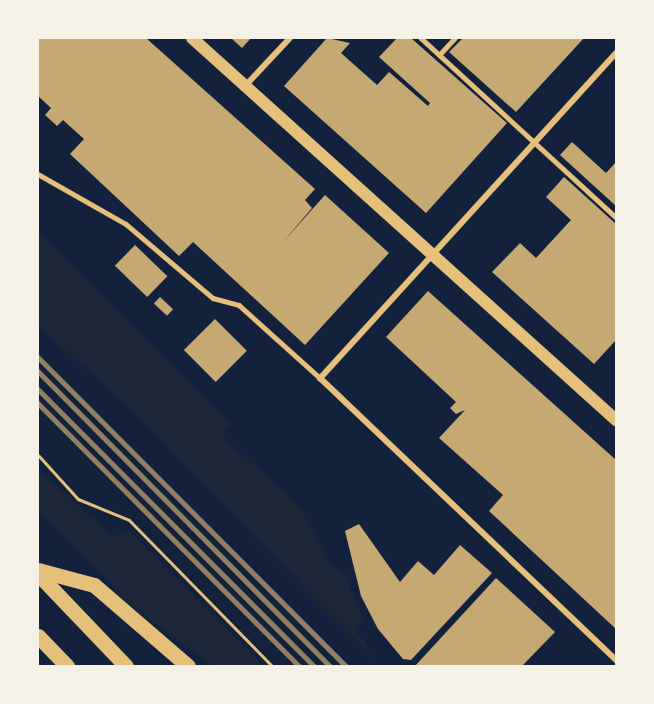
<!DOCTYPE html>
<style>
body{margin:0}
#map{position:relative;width:654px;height:704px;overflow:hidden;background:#14213d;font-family:"Fira Sans",sans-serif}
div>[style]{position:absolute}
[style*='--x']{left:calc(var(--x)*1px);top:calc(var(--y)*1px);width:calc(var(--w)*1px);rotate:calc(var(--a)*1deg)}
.green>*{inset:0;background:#1d2539}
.building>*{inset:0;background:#c6a872;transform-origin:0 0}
.path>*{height:3px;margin:-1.5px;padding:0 1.5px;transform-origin:1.5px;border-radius:1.5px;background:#e5c07b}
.service>*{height:4.5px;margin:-2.25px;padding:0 2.25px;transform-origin:2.25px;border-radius:2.25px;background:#e5c07b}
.minor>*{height:6px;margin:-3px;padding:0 3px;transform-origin:3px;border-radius:3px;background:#e5c07b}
.secondary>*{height:12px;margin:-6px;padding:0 6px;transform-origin:6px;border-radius:6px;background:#e5c07b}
.motorway>*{height:15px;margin:-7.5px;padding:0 7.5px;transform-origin:7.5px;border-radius:7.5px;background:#e5c07b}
.rail>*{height:4.5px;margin:-2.25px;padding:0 2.25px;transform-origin:2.25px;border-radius:2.25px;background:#918062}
span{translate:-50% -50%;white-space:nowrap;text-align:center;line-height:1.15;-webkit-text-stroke:6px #f6f1e7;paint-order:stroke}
.frame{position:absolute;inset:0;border:39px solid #f6f1e7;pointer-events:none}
</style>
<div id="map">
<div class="green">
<i style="clip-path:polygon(38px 231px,230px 425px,222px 436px,301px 508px,329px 562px,345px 574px,364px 621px,354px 626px,376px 661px,127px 407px,38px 325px)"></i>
<i style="clip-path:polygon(38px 468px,110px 536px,130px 532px,264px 666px,212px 666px,138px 611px,38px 512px)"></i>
</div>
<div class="building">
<i style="clip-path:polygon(38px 38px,146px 38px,315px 189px,305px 200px,312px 208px,283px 242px,325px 195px,389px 253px,305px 345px,193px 242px,179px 256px,70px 154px,84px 139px,63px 120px,57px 126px,45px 115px,51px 108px,38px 96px)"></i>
<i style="clip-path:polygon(231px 38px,251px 38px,242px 48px)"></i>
<i style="clip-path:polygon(327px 38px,350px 43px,341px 53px,377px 85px,389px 72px,428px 106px,430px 103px,379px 57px,397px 38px,411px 38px,507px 123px,426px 213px,284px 86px)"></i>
<i style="clip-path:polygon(463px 38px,584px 38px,516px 112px,449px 52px)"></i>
<i style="clip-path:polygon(572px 142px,606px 173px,616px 162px,616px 206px,560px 155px)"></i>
<i style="clip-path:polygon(564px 177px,616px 224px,616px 340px,594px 364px,492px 272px,520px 243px,536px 258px,571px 220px,546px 197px)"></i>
<i style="left:135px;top:245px;width:45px;height:29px;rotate:44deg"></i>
<i style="clip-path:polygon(428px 291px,616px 460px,616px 629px,489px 511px,503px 495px,439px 438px,465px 410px,456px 414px,450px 408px,456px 402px,386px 337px)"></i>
<i style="left:160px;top:297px;width:18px;height:9px;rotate:43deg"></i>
<i style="left:215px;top:319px;width:45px;height:44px;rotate:45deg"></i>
<i style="clip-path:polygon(359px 524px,400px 582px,418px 561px,434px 575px,460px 545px,492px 573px,411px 660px,403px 659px,378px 629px,361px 596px,345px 531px)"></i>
<i style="clip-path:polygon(496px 578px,555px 632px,522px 666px,415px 666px)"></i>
</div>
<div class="path">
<i style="--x:38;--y:455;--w:59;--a:47.7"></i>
<i style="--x:78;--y:499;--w:55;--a:22.4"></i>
<i style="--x:129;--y:520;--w:204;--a:45.6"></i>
</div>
<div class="service">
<i style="--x:421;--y:38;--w:265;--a:42.6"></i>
<i style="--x:439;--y:55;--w:23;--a:-47"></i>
<i style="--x:38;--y:174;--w:101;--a:29.6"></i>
<i style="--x:126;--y:224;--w:114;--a:40.4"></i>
<i style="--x:213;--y:298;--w:27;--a:15"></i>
<i style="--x:239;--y:305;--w:109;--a:42"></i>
</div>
<div class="minor">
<i style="--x:616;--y:53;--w:440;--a:132.3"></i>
<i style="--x:320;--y:378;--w:409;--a:43.6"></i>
<i style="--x:246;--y:85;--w:64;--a:-46.9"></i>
</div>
<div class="secondary">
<i style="--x:192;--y:38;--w:571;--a:42.02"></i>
</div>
<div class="motorway">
<i style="--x:38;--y:570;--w:58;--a:15"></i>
<i style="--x:94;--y:585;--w:124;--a:40.8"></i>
<i style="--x:38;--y:574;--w:127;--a:46.3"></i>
<i style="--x:38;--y:636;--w:42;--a:46"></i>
</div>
<div class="rail">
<i style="--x:38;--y:357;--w:436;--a:45.1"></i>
<i style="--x:38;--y:371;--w:415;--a:45.3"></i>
<i style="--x:38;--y:389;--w:391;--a:45.1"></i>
<i style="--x:38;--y:403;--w:371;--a:45.2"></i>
</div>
<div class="frame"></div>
</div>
